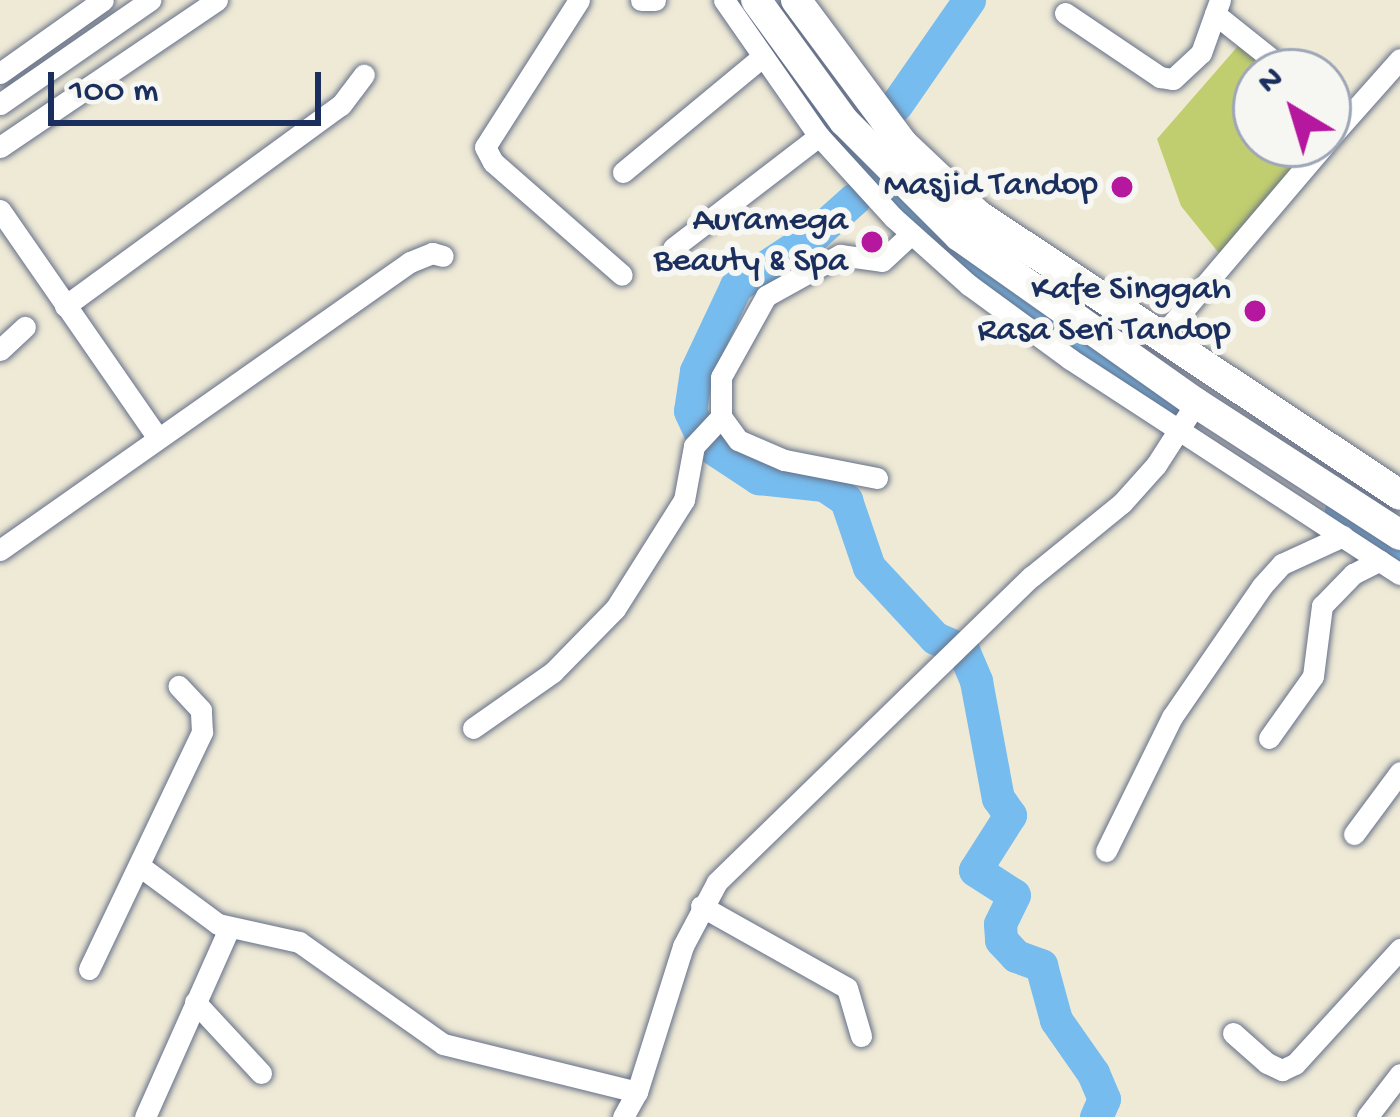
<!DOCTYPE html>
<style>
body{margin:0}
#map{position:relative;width:1400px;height:1117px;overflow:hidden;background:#efead6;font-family:"Gochi Hand",sans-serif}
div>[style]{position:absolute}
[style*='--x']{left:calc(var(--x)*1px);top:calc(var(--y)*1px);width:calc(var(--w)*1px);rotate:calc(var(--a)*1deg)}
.green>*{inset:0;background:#c1ce6f}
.canal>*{height:18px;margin:-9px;padding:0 9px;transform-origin:9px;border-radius:9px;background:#77bcee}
.river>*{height:33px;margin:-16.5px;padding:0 16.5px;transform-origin:16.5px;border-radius:16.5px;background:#77bcee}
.roads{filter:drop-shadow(0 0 3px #657088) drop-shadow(0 0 3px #657088)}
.street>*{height:21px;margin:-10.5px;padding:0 10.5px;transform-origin:10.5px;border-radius:10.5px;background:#fff}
.primary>*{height:30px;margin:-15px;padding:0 15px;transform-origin:15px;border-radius:15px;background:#fff}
.dots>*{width:33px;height:33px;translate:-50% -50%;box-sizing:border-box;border:6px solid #f6f6f2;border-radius:50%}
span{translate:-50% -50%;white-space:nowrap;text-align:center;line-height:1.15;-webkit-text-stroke:12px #f6f6f2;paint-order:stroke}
.poi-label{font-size:36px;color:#1b2f5e}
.right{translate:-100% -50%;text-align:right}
.north{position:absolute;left:1232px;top:48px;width:120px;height:120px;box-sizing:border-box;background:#f6f6f2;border:3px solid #9ea6b7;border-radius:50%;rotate:322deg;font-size:33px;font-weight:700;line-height:48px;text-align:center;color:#1b2f5e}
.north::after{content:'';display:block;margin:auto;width:42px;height:54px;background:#b5179e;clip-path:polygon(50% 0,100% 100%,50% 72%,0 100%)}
.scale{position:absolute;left:48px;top:72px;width:273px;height:54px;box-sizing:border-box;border:6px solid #1b2f5e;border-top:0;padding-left:15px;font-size:36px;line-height:42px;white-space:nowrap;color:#1b2f5e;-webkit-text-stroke:9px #f6f6f2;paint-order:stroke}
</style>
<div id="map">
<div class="green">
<i style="clip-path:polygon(1238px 46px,1272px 72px,1256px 72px,1256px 144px,1321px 144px,1222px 257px,1181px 206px,1157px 139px)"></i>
</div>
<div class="canal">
<i style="--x:805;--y:93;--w:142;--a:49.6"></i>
<i style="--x:897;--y:201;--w:121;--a:42.7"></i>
<i style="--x:986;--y:283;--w:238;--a:33.2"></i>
<i style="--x:1334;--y:510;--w:79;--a:33.1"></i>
</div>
<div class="river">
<i style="--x:896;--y:105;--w:128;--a:-55.2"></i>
<i style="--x:854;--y:199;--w:52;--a:138.1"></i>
<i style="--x:815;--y:234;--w:95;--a:146.6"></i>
<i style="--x:736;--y:286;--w:94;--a:115.2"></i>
<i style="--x:696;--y:371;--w:40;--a:98.5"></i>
<i style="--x:690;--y:411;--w:35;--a:65"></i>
<i style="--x:705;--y:443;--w:64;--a:33.4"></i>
<i style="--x:758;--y:478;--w:66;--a:6.1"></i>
<i style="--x:824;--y:485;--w:27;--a:34"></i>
<i style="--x:846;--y:500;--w:71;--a:71.1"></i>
<i style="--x:869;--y:567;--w:97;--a:47.1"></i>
<i style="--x:935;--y:638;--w:30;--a:23"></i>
<i style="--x:963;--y:650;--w:34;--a:67"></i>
<i style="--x:976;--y:681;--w:119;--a:79.4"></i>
<i style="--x:998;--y:798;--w:21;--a:55"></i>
<i style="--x:1010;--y:815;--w:65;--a:122.5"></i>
<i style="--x:975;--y:870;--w:46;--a:32.7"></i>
<i style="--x:1014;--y:895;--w:32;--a:116"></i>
<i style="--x:1000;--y:924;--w:16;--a:86"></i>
<i style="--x:1001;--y:940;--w:22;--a:47"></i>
<i style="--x:1016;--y:956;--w:27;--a:20"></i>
<i style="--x:1041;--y:965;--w:57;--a:74.7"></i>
<i style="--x:1056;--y:1020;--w:65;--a:55.1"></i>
<i style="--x:1093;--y:1073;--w:28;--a:67"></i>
<i style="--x:1104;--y:1099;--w:20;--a:114"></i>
</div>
<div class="roads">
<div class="street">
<i style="--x:579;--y:0;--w:174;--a:122.6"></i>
<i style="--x:485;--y:147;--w:17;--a:62"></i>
<i style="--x:493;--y:162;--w:171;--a:41.2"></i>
<i style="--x:641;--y:0;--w:14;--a:0"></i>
<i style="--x:724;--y:0;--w:166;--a:55.1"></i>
<i style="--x:819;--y:136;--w:111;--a:47.6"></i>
<i style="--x:894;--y:218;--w:101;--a:41.8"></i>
<i style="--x:969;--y:285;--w:125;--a:36.2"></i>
<i style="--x:1070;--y:359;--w:394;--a:33.1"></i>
<i style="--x:1220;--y:0;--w:15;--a:110"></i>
<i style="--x:1215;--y:14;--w:93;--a:38.5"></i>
<i style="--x:1065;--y:13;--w:115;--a:34"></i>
<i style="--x:1160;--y:77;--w:13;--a:9"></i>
<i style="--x:1173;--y:79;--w:38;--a:-43"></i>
<i style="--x:1201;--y:53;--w:41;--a:-70.3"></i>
<i style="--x:0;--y:73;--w:126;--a:-35.3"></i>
<i style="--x:0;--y:104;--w:183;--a:-34.7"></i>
<i style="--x:1328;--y:140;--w:108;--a:-48.4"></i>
<i style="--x:0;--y:147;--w:262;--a:-34.1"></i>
<i style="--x:623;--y:172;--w:179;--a:-39.6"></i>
<i style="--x:0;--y:210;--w:277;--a:55.3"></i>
<i style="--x:673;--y:248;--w:184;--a:-37.5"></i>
<i style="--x:65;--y:306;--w:341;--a:-36.1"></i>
<i style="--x:341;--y:105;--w:38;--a:-53"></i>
<i style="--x:1159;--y:339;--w:256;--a:-49.6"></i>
<i style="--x:0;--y:350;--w:34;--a:-43"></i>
<i style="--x:877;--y:478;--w:95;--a:-169"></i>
<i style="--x:784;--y:460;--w:50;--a:-156.5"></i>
<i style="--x:738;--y:440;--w:29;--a:-126"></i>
<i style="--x:721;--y:417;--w:40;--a:-90"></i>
<i style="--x:721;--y:377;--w:93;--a:-60.9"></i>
<i style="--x:766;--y:296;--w:85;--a:-29"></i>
<i style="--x:840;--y:255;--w:42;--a:8.1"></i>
<i style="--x:882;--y:261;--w:40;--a:-43"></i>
<i style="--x:0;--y:550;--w:501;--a:-35.09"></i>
<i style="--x:410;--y:262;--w:24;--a:-22"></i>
<i style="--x:432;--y:253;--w:11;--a:15"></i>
<i style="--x:473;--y:728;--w:98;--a:-35"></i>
<i style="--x:553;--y:672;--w:88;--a:-45.5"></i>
<i style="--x:615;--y:609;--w:129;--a:-57.7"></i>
<i style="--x:684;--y:500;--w:55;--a:-79.5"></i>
<i style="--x:694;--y:446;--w:40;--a:-47"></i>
<i style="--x:1269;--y:738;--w:76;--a:-54.6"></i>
<i style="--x:1313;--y:676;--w:71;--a:-82.7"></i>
<i style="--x:1322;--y:606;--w:45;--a:-45.9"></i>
<i style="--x:1353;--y:574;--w:30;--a:-27"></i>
<i style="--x:1354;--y:834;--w:77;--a:-53.4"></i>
<i style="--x:1106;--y:851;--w:149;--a:-63.8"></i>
<i style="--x:1172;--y:717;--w:159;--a:-55.5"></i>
<i style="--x:1262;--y:586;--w:30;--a:-48"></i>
<i style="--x:1282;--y:564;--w:67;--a:-24.7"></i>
<i style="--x:141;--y:867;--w:96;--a:36.5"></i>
<i style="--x:218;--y:924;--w:83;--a:12.5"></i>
<i style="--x:299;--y:942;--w:176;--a:35.3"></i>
<i style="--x:443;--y:1044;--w:200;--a:13.9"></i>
<i style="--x:701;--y:906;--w:167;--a:29.3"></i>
<i style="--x:847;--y:988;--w:50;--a:73.7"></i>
<i style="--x:89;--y:969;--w:263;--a:-64.5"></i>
<i style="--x:202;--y:732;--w:22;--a:-93"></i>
<i style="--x:201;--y:710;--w:33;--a:-133"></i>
<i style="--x:195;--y:1002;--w:97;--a:47.1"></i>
<i style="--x:1233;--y:1033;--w:45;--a:41.4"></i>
<i style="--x:1267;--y:1063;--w:17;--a:25"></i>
<i style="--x:1282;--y:1070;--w:14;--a:-25"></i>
<i style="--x:1295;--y:1064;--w:156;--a:-47.6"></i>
<i style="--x:145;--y:1117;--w:207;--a:-66"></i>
<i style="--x:623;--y:1117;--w:29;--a:-61"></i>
<i style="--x:637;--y:1092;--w:153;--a:-72.5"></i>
<i style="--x:683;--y:946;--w:72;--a:-62"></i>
<i style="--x:717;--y:882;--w:438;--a:-44.2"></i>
<i style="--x:1031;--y:577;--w:117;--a:-39.1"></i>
<i style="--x:1122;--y:503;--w:51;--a:-48.2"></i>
<i style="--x:1156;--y:465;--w:74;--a:-57.2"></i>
<i style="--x:1367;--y:1117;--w:54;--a:-52.5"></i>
</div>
<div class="primary">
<i style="--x:756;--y:0;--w:150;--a:54"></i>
<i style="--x:844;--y:121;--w:163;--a:45"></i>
<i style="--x:959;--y:236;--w:290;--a:35.2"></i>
<i style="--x:1196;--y:403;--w:243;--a:32.9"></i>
<i style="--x:796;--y:0;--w:179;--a:53.4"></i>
<i style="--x:903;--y:144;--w:103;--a:43.4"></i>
<i style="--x:978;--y:215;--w:506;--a:33.56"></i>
</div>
</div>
<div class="dots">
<i style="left:1122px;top:187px;background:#b5179e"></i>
<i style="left:872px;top:242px;background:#b5179e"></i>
<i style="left:1255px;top:311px;background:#b5179e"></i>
</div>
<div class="poi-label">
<span class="right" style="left:1098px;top:187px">Masjid Tandop</span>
<span class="right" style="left:848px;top:242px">Auramega<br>Beauty &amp; Spa</span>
<span class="right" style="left:1231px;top:311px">Kafe Singgah<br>Rasa Seri Tandop</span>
</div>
<div class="north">N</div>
<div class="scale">100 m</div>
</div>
